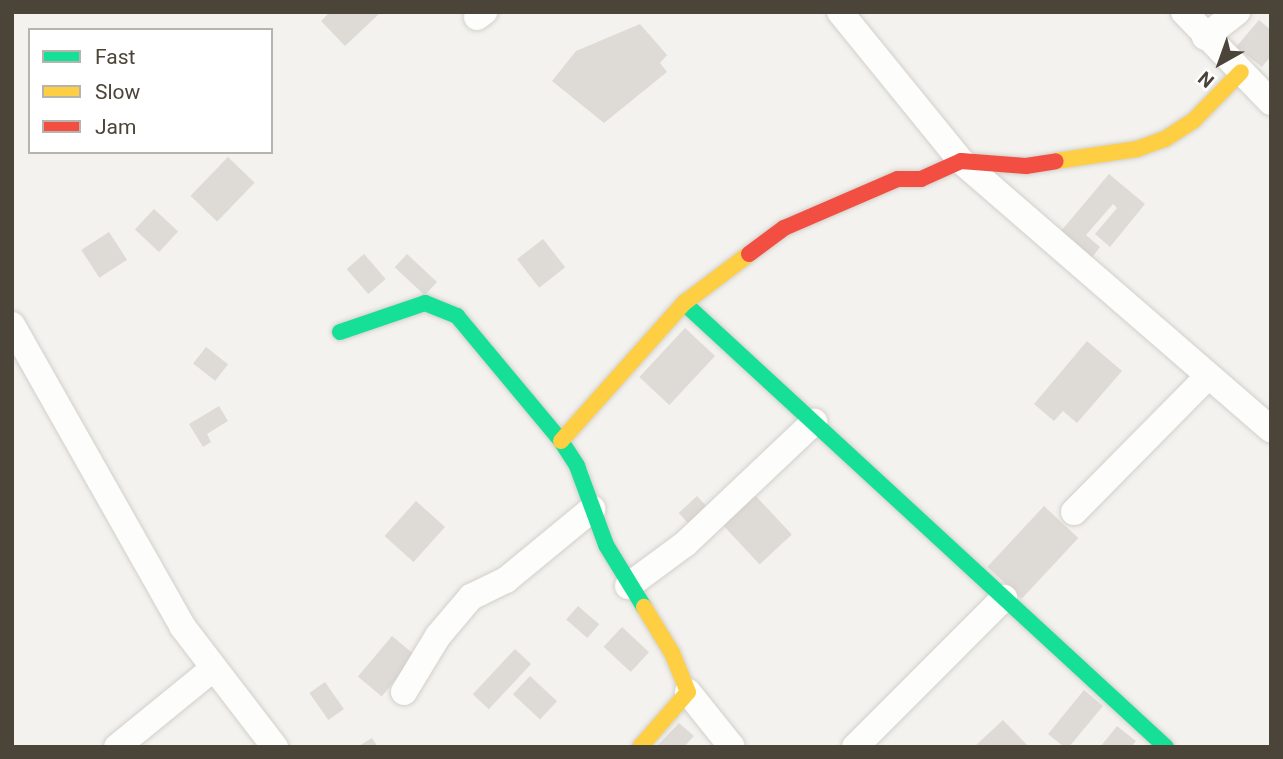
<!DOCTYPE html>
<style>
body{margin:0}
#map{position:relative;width:1283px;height:759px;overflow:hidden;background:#f4f2ee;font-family:Roboto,sans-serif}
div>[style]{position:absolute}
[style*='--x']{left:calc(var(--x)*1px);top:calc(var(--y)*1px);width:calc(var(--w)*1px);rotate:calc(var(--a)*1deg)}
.building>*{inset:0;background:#dedbd6;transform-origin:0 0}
.roads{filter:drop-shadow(0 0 2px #d2d0cb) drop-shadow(0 0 2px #d2d0cb)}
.street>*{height:26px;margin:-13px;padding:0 13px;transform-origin:13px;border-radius:13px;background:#fdfdfc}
.fast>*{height:16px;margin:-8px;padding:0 8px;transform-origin:8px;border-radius:8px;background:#16e098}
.slow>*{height:16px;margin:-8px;padding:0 8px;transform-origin:8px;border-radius:8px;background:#ffcf43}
.jam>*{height:16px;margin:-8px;padding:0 8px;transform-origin:8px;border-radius:8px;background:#f24e42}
span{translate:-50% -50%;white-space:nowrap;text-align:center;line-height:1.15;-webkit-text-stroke:6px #fff;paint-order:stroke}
.frame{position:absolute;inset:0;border:14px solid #4b4439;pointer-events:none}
.legend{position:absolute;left:28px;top:28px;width:245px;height:126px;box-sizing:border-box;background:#fff;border:2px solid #b7b4b0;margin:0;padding:9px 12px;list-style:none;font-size:21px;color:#4b4439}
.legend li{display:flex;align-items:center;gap:14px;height:35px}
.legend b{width:35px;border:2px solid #b7b4b0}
.north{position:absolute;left:1185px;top:28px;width:70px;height:70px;-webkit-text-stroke:5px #fff;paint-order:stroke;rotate:220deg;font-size:19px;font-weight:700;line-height:28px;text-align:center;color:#4b4439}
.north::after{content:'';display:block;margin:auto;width:24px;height:32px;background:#4b4439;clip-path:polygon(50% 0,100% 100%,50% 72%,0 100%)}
</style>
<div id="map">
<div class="building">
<i style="clip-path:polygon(330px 12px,378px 12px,379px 14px,345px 46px,321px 21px)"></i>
<i style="clip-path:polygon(1259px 20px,1271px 30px,1271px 56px,1262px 67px,1236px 47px)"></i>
<i style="clip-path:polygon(640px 24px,667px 55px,660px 63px,667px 72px,604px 123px,552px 81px,576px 51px)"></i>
<i style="left:228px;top:157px;width:37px;height:54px;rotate:44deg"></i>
<i style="clip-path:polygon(1109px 174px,1145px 204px,1110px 247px,1095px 234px,1117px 208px,1113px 204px,1086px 235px,1100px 247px,1087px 264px,1056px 237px)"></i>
<i style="left:154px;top:209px;width:33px;height:28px;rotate:43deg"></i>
<i style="left:109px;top:232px;width:33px;height:33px;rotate:57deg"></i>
<i style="left:543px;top:239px;width:36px;height:33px;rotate:52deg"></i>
<i style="left:364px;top:254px;width:33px;height:23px;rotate:49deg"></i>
<i style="left:407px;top:254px;width:41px;height:18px;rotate:43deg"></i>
<i style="left:685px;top:328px;width:41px;height:67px;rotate:43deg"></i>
<i style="clip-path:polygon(1087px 341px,1122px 371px,1077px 423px,1063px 411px,1054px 421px,1034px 404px)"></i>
<i style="left:206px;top:347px;width:28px;height:21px;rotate:38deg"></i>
<i style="clip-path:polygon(219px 406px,228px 421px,207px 434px,211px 442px,203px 447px,189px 424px)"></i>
<i style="left:755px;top:495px;width:54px;height:44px;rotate:47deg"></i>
<i style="left:697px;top:496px;width:16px;height:25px;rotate:47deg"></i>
<i style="left:416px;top:501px;width:39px;height:47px;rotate:42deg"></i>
<i style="left:1044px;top:506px;width:47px;height:83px;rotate:43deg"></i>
<i style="left:578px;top:606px;width:28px;height:18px;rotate:41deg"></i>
<i style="left:622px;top:627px;width:37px;height:27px;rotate:43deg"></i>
<i style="left:392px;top:636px;width:31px;height:53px;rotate:40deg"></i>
<i style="left:515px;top:649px;width:22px;height:62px;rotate:43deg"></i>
<i style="left:530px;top:676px;width:37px;height:25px;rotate:43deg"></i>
<i style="left:325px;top:682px;width:33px;height:19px;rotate:55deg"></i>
<i style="clip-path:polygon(1084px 690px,1103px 706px,1069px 747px,1064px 747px,1048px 734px)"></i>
<i style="clip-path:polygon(1003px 720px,1029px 747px,974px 747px)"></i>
<i style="clip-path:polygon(679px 723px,694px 736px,684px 747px,656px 747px)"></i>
<i style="clip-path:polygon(1117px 726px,1136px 741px,1131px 747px,1100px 747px)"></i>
<i style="clip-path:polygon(372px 738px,378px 747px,357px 747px)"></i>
</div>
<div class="roads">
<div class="street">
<i style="--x:840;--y:12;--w:192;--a:50.9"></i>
<i style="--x:961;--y:161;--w:410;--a:40.9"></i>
<i style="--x:1184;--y:12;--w:125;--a:46"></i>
<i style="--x:477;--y:17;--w:9;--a:-36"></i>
<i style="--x:1205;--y:37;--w:41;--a:-38"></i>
<i style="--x:12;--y:325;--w:346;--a:60.5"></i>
<i style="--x:182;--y:626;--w:153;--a:52.5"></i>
<i style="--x:1074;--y:512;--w:191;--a:-45.4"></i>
<i style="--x:628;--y:586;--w:71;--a:-36.4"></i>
<i style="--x:685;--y:544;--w:178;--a:-43.4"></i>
<i style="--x:404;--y:692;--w:66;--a:-58.7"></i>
<i style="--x:438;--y:636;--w:51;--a:-49.8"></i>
<i style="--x:471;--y:597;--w:39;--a:-26"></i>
<i style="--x:506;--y:580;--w:112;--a:-39.5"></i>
<i style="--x:688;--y:692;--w:70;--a:51.3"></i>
<i style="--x:117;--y:747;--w:125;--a:-39.2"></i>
<i style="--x:855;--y:747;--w:211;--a:-45"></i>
</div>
<div class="fast">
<i style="--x:684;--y:303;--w:655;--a:42.65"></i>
<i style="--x:340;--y:332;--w:90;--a:-18.8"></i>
<i style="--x:425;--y:303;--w:35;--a:22"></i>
<i style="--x:457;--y:316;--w:163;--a:50.2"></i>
<i style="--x:561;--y:441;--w:30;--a:57"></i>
<i style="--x:577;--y:466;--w:84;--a:69.8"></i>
<i style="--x:606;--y:545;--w:73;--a:58.5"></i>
</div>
<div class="slow">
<i style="--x:1056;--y:161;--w:82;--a:-8.4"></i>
<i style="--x:1137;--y:149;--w:30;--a:-20"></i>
<i style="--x:1165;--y:139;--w:35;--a:-33"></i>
<i style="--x:1194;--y:120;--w:67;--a:-45.6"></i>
<i style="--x:561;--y:441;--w:185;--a:-48.3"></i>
<i style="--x:684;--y:303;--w:81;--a:-37"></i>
<i style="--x:640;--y:747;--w:73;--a:-48.9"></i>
<i style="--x:688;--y:692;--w:42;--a:-112.3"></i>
<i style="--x:672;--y:653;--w:54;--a:-121.3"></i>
</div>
<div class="jam">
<i style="--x:749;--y:254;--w:44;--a:-36.6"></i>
<i style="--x:784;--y:228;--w:124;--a:-23.3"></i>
<i style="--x:898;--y:179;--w:23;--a:0"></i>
<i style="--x:921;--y:179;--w:44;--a:-24.2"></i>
<i style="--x:961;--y:161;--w:65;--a:4.4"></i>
<i style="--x:1026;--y:166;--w:30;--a:-9"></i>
</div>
</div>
<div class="frame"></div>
<ul class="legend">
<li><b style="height:9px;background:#16e098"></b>Fast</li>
<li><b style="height:9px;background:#ffcf43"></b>Slow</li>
<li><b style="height:9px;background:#f24e42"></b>Jam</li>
</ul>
<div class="north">N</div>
</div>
